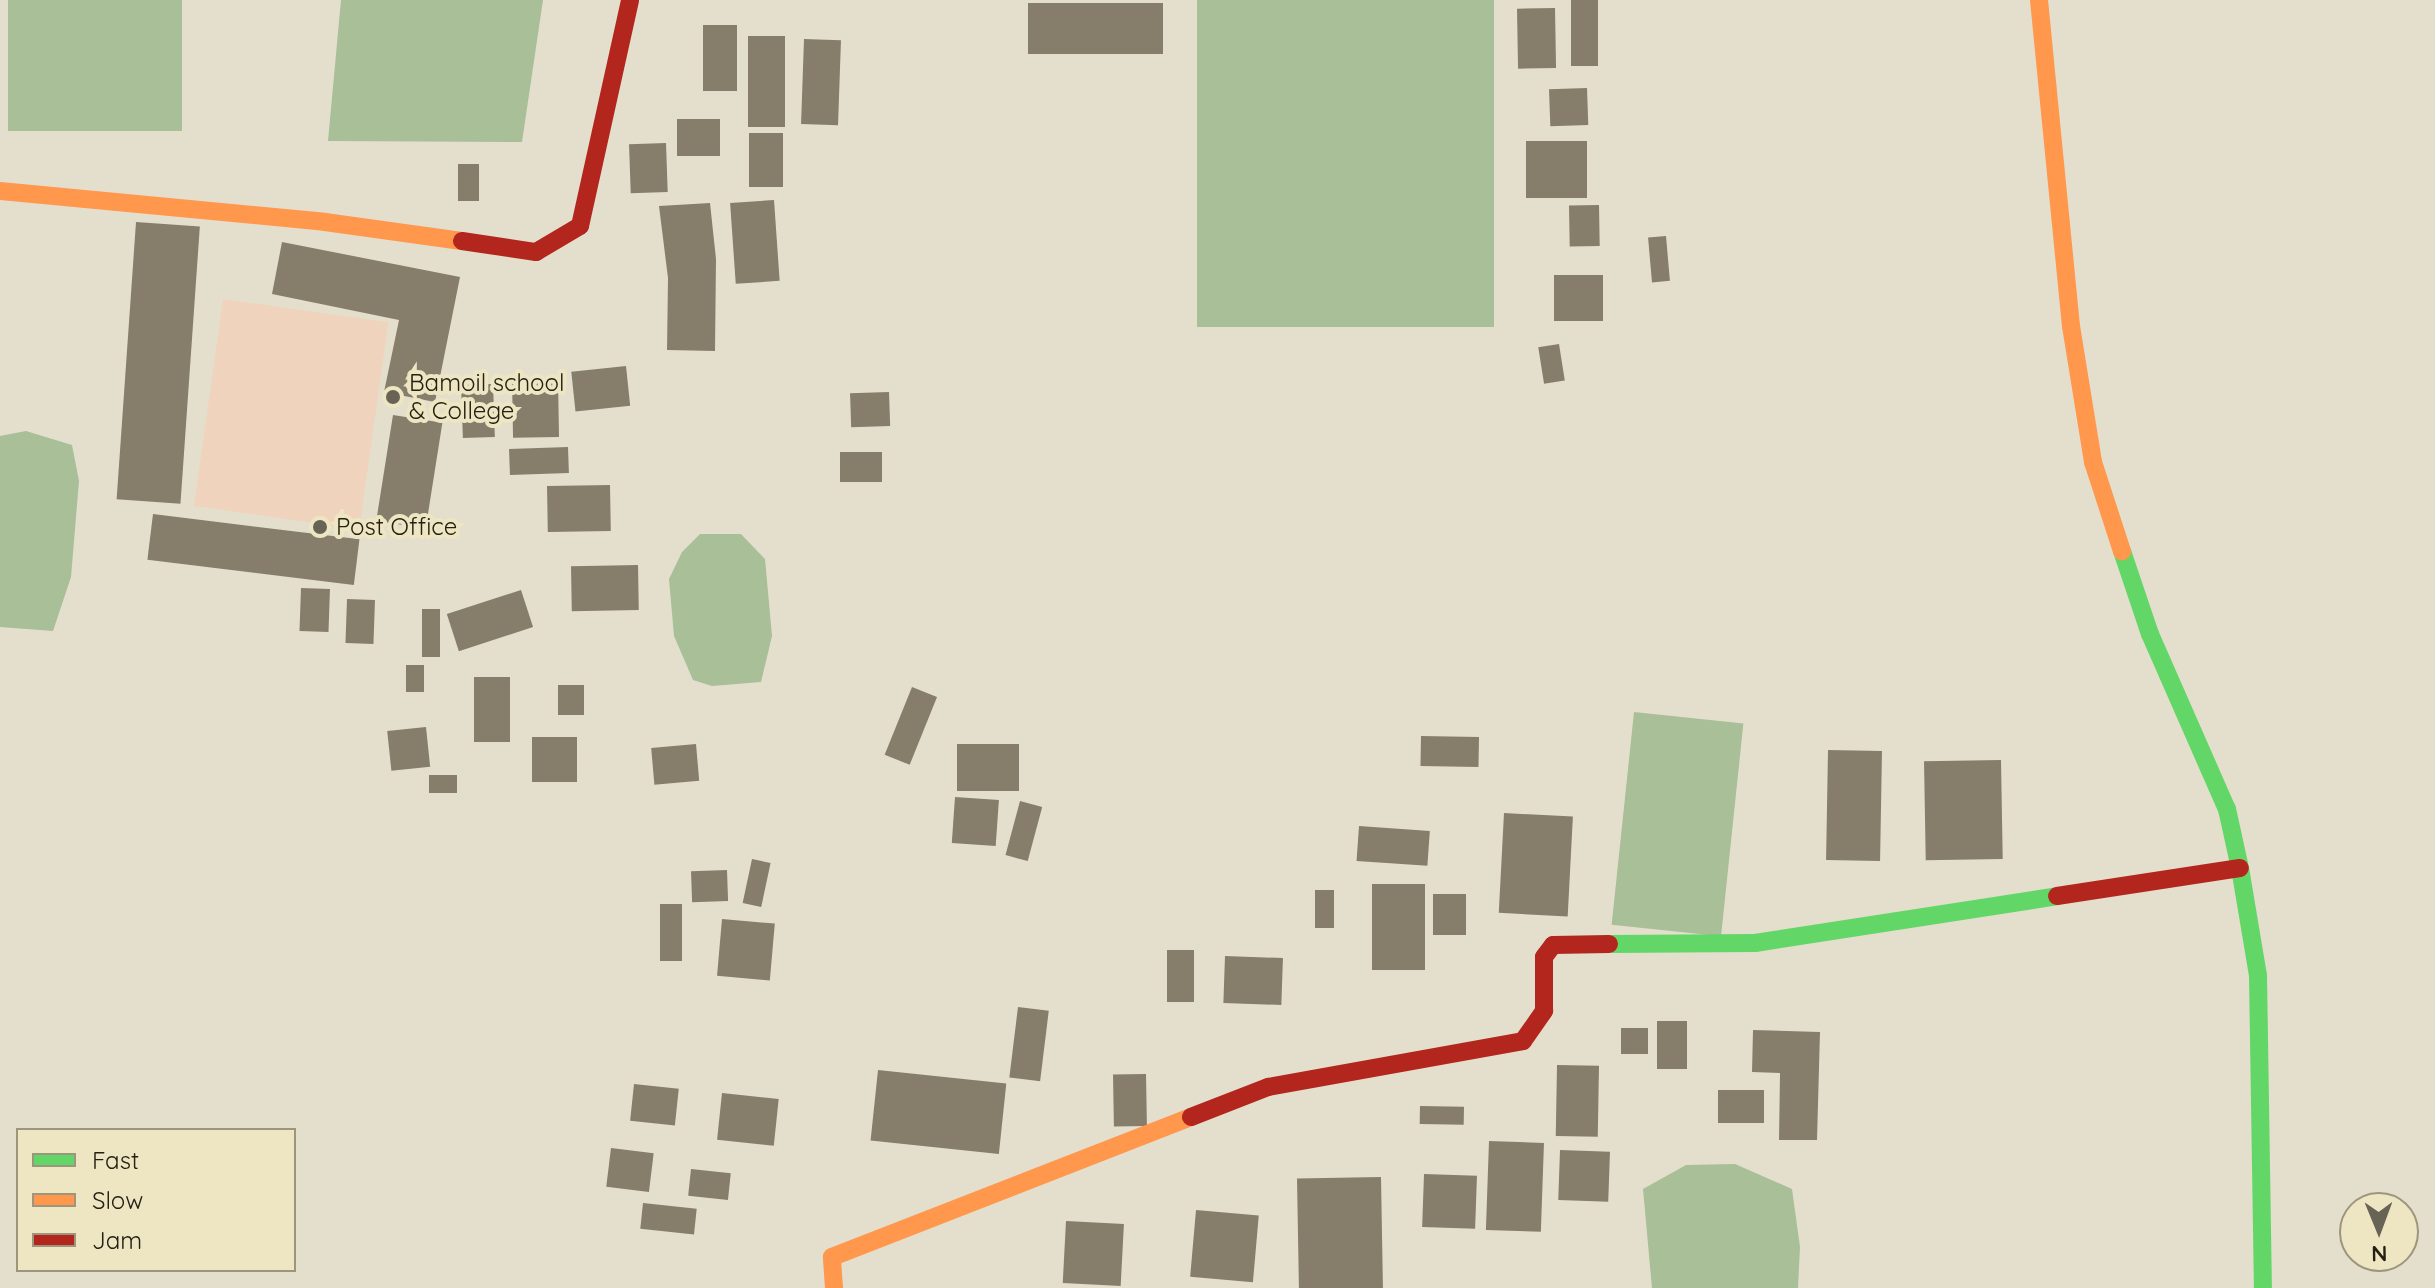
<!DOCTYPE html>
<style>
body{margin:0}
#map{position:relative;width:2435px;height:1288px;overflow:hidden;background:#e4dfcd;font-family:Quicksand,sans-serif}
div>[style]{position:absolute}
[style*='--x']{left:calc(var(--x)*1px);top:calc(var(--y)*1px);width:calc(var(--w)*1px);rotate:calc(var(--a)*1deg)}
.green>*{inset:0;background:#f0d3bc;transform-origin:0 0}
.water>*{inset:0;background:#a8bf98;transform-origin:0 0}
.building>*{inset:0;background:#867e6b;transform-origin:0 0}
.fast>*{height:18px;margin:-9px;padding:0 9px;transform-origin:9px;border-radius:9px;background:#63d668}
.slow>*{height:18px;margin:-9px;padding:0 9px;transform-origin:9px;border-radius:9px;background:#ff974d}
.jam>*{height:18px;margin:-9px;padding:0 9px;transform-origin:9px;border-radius:9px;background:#b3261e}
.dots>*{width:22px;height:22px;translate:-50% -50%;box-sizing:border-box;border:4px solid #eee5c3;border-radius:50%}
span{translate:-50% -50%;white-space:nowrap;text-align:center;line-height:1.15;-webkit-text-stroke:8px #eee5c3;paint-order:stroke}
.poi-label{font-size:24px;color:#242014}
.left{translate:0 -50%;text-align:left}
.legend{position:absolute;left:16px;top:1128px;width:280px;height:144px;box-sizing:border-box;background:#eee5c3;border:2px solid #9d967d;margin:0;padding:10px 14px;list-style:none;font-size:24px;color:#242014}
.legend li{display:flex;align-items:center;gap:16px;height:40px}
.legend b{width:40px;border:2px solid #9d967d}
.north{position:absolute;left:2339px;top:1192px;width:80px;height:80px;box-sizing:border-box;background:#eee5c3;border:2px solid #9d967d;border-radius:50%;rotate:179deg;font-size:22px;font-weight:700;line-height:32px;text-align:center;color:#242014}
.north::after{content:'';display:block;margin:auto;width:28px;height:36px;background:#676355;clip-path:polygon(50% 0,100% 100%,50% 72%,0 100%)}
</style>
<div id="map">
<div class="green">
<i style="left:223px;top:299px;width:167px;height:209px;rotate:8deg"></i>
</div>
<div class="water">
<i style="left:8px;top:0;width:174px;height:131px"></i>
<i style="clip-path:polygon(341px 0,543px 0,522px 142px,328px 141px)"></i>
<i style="left:1197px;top:0;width:297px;height:327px"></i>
<i style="clip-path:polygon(26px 431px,72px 445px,79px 481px,71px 577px,53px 631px,0 627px,0 436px)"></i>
<i style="clip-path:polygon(700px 534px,741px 534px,765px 559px,772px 636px,761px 682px,712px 686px,693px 680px,674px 636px,669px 579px,682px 552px)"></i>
<i style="left:1634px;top:712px;width:110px;height:214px;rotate:6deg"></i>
<i style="clip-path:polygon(1735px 1164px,1792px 1189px,1800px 1247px,1798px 1288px,1652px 1288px,1643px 1189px,1686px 1165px)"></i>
</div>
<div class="building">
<i style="left:1571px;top:0;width:27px;height:66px"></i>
<i style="left:1028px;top:3px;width:135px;height:51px"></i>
<i style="left:1555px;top:8px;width:60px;height:38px;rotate:89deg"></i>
<i style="left:703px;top:25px;width:34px;height:66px"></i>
<i style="left:748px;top:36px;width:37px;height:91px"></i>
<i style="left:804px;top:39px;width:37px;height:85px;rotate:2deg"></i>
<i style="left:1587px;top:88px;width:37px;height:38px;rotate:88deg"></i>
<i style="left:677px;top:119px;width:43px;height:37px"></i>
<i style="left:749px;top:133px;width:34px;height:54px"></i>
<i style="left:1526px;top:141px;width:61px;height:57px"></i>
<i style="left:666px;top:143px;width:49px;height:37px;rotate:88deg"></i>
<i style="left:458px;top:164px;width:21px;height:37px"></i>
<i style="left:774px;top:200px;width:81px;height:44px;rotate:86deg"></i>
<i style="clip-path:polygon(710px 203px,716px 259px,715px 351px,667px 350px,668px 278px,659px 206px)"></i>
<i style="left:1599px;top:205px;width:41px;height:30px;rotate:89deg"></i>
<i style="left:136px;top:222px;width:64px;height:278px;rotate:4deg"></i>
<i style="left:1666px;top:236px;width:45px;height:18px;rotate:85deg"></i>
<i style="clip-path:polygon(282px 242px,460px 277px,435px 402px,384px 392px,399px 320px,272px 294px)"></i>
<i style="left:1554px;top:275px;width:49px;height:46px"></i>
<i style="left:1559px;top:344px;width:37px;height:21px;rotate:81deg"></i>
<i style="left:626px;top:366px;width:40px;height:55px;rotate:84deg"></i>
<i style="left:558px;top:378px;width:59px;height:46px;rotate:89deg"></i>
<i style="left:493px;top:384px;width:53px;height:32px;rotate:88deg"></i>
<i style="left:889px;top:392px;width:34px;height:39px;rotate:88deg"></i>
<i style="left:393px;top:415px;width:50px;height:107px;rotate:9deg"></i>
<i style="left:568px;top:447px;width:26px;height:59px;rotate:88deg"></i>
<i style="left:882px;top:452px;width:30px;height:42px;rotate:90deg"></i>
<i style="left:610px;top:485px;width:46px;height:63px;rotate:89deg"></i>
<i style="left:153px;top:514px;width:208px;height:46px;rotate:7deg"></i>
<i style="left:638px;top:565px;width:45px;height:67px;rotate:89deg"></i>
<i style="left:301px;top:588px;width:29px;height:43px;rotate:2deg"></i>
<i style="left:521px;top:590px;width:39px;height:78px;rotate:72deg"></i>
<i style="left:347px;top:599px;width:28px;height:44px;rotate:2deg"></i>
<i style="left:422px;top:609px;width:18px;height:48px"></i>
<i style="left:406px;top:665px;width:18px;height:27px"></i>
<i style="left:474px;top:677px;width:36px;height:65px"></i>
<i style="left:558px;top:685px;width:26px;height:30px"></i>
<i style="left:912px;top:687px;width:27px;height:73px;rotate:22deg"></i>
<i style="left:426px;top:727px;width:40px;height:39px;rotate:84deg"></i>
<i style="left:1421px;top:736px;width:58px;height:30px;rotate:1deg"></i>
<i style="left:532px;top:737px;width:45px;height:45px"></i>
<i style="left:696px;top:744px;width:37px;height:45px;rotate:85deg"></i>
<i style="left:957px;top:744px;width:62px;height:47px"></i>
<i style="left:1828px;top:750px;width:54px;height:110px;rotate:1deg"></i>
<i style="left:2001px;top:760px;width:99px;height:77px;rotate:89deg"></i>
<i style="left:429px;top:775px;width:28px;height:18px"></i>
<i style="left:955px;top:797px;width:44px;height:46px;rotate:4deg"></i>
<i style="left:1020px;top:801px;width:23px;height:56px;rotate:15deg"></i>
<i style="left:1504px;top:813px;width:69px;height:100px;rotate:3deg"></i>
<i style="left:1359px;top:826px;width:71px;height:35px;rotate:4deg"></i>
<i style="left:752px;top:859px;width:19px;height:45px;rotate:12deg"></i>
<i style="left:727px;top:870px;width:31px;height:36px;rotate:88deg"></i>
<i style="left:1372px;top:884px;width:53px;height:86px"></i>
<i style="left:1315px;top:890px;width:19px;height:38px"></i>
<i style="left:1433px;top:894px;width:33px;height:41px"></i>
<i style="left:660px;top:904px;width:22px;height:57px"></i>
<i style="left:722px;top:919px;width:53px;height:57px;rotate:5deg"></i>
<i style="left:1167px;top:950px;width:27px;height:52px"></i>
<i style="left:1225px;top:956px;width:58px;height:47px;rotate:2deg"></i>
<i style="left:1018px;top:1007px;width:31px;height:71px;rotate:7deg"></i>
<i style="left:1657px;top:1021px;width:30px;height:48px"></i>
<i style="left:1621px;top:1028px;width:27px;height:26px"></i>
<i style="clip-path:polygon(1753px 1030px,1820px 1032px,1817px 1140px,1779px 1140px,1780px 1073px,1752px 1072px)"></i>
<i style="left:1557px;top:1065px;width:42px;height:71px;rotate:1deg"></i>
<i style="left:878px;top:1070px;width:129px;height:71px;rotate:6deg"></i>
<i style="left:1146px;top:1074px;width:52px;height:33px;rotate:89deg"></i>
<i style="left:634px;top:1084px;width:45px;height:37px;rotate:6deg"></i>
<i style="left:1764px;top:1090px;width:33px;height:46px;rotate:90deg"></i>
<i style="left:722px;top:1093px;width:57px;height:47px;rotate:6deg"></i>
<i style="left:1420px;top:1106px;width:44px;height:18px;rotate:1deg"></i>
<i style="left:1489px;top:1141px;width:55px;height:89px;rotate:2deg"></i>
<i style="left:611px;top:1148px;width:43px;height:39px;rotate:7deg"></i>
<i style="left:1560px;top:1150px;width:50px;height:50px;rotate:2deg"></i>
<i style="left:691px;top:1169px;width:40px;height:27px;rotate:6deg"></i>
<i style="left:1424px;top:1174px;width:53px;height:53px;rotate:2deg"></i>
<i style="left:1381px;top:1177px;width:111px;height:84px;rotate:89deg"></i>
<i style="left:643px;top:1203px;width:54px;height:26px;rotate:6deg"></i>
<i style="left:1196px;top:1210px;width:63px;height:67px;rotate:5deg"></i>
<i style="left:1066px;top:1221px;width:58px;height:62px;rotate:3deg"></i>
</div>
<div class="fast">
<i style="--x:2122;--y:551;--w:88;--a:71.4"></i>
<i style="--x:2150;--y:634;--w:191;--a:66.3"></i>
<i style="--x:2227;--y:809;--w:60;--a:77.6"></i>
<i style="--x:2240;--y:868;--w:109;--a:80.5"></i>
<i style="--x:2258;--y:975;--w:313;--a:89.1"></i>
<i style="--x:1609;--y:944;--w:146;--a:-0.4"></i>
<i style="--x:1755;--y:943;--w:306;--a:-8.8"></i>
</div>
<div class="slow">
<i style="--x:2039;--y:0;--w:328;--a:84.4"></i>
<i style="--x:2071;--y:326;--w:138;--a:80.8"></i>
<i style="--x:2093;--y:462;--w:94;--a:72"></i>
<i style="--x:0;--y:191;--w:326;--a:5.4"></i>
<i style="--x:325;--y:222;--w:138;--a:7.9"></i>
<i style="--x:834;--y:1288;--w:31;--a:-94"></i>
<i style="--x:832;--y:1257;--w:385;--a:-21.3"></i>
</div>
<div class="jam">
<i style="--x:462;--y:241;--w:75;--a:8.5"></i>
<i style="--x:536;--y:252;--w:51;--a:-30.6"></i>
<i style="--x:580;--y:226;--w:231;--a:-77.5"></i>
<i style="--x:2057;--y:896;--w:185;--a:-8.7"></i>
<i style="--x:1191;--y:1117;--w:83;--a:-21.3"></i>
<i style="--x:1268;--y:1087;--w:259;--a:-10.2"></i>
<i style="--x:1523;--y:1041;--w:37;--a:-55"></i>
<i style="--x:1544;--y:1011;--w:54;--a:-90"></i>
<i style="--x:1544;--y:957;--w:15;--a:-53"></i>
<i style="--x:1553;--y:945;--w:56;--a:-1"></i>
</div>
<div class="dots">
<i style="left:393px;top:397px;background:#676355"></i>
<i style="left:320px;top:527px;background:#676355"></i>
</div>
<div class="poi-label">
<span class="left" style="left:409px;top:397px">Bamoil school<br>&amp; College</span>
<span class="left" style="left:336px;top:527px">Post Office</span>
</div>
<ul class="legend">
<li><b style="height:10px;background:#63d668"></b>Fast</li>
<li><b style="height:10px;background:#ff974d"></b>Slow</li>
<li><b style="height:10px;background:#b3261e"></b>Jam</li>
</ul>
<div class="north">N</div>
</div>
